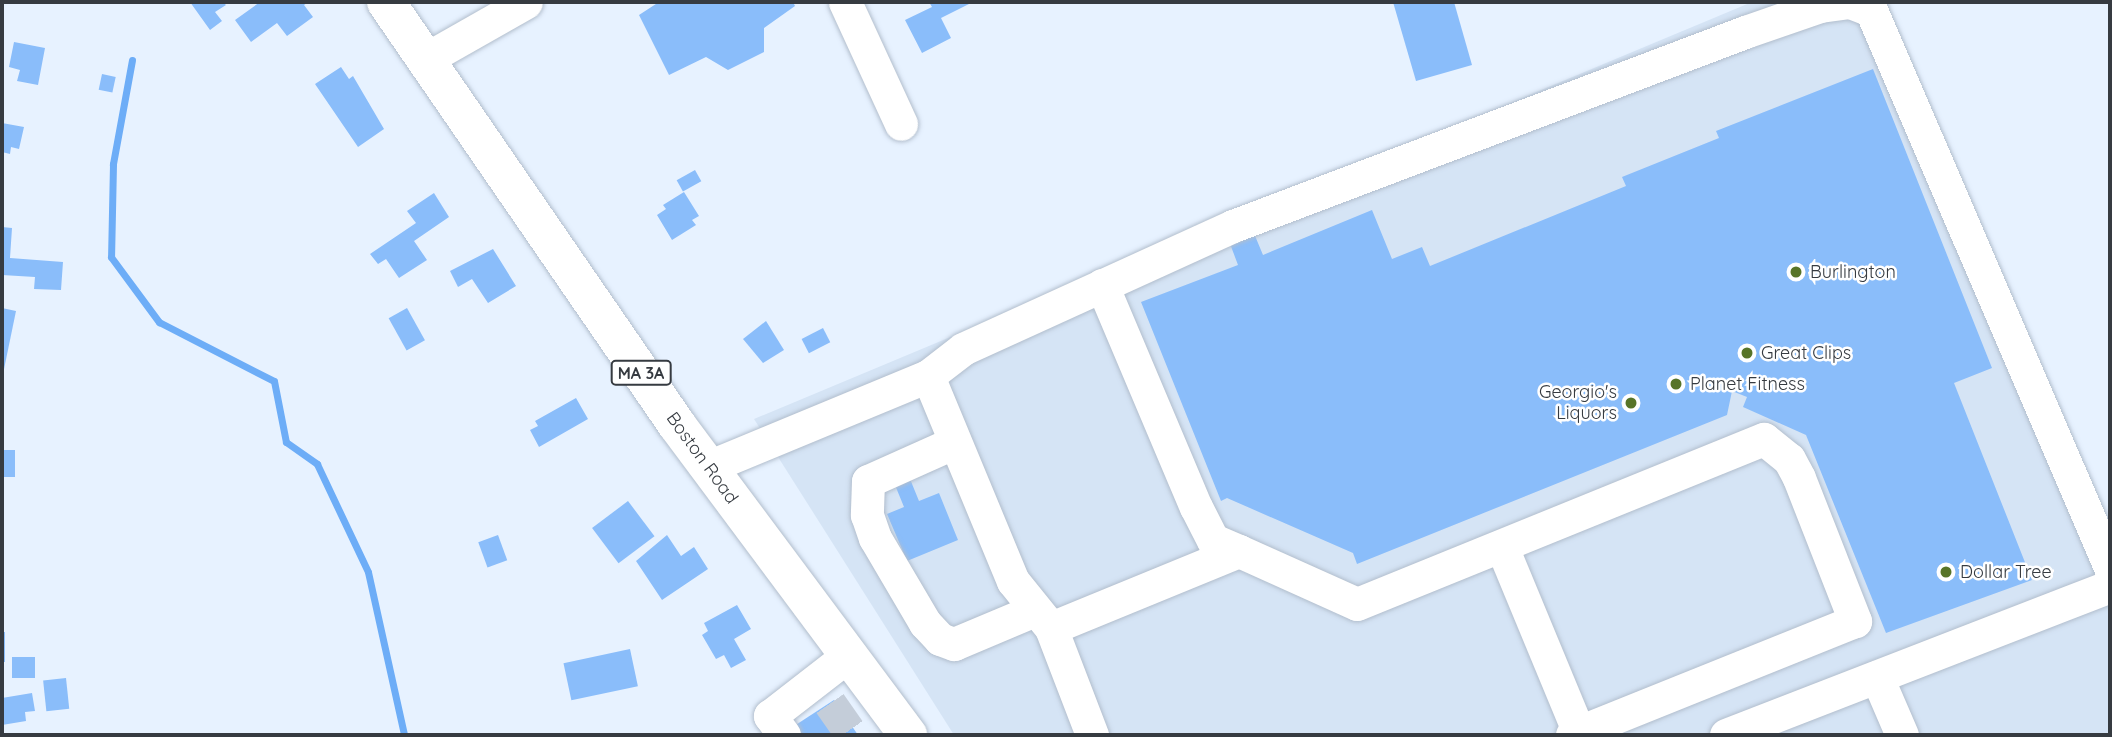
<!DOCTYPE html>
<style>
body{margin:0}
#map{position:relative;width:2112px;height:737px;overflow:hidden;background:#e7f2ff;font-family:Quicksand,sans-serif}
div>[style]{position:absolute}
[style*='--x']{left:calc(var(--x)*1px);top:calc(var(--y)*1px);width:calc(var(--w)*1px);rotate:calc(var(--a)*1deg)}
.built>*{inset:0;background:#d5e4f5}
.stream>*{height:7px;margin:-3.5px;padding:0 3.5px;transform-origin:3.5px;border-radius:3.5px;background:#6dadf7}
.building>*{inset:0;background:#8abdfa;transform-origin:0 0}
.minor-tunnel>*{height:33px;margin-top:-16.5px;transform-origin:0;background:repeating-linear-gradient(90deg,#c4cdd9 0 33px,transparent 0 50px)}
.roads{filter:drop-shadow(0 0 2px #b2becd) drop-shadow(0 0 2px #b2becd)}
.minor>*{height:33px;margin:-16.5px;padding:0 16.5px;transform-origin:16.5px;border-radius:16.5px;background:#fff}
.major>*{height:38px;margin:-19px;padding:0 19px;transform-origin:19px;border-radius:19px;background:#fff}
.dots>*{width:19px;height:19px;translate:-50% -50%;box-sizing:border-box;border:4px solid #fff;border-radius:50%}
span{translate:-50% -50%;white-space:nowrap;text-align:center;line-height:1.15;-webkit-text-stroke:5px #fff;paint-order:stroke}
.shield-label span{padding:2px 5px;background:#fff;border:2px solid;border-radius:5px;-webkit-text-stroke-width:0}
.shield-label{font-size:16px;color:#363b41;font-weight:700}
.poi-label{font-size:18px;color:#363b41}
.left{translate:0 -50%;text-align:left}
.right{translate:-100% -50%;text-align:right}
.street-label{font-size:18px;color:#363b41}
.frame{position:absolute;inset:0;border:4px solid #363b41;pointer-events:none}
</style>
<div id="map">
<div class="built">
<i style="clip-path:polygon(1752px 2px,1886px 2px,2110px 531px,2110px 735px,954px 735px,754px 419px)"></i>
</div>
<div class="stream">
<i style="--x:132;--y:60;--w:106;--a:100.4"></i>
<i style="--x:113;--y:164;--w:93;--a:91.2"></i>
<i style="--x:111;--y:257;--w:81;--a:53.6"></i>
<i style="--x:159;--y:322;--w:129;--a:27.2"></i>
<i style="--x:274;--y:381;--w:62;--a:78.9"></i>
<i style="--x:286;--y:442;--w:38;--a:35"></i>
<i style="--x:317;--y:464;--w:119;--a:64.7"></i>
<i style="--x:368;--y:572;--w:167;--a:77.5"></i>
</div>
<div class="building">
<i style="clip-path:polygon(190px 2px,223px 2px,226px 5px,215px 12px,222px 21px,210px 30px)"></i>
<i style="clip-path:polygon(260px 2px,308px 2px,304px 5px,313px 17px,287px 36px,277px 23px,251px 42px,235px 20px)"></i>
<i style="clip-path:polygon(659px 2px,793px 2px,795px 6px,764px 28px,764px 52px,728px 70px,706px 57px,669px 75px,639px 15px)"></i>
<i style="clip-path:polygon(929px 2px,973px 2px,941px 18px,951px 38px,922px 53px,905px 20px,932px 7px)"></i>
<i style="clip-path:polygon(1393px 2px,1454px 2px,1472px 65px,1416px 81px)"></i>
<i style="clip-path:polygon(14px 42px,45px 48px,38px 85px,17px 81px,20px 70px,9px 67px)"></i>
<i style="clip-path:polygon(341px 67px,349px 79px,353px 76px,384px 129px,358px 147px,315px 84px)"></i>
<i style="clip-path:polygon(1873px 69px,1992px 368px,1954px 383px,2032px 580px,1886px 633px,1806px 435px,1743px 407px,1747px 397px,1732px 391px,1727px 415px,1357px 564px,1353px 553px,1227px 498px,1221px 501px,1141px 302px,1238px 265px,1229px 241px,1253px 231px,1263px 255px,1372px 210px,1392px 259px,1422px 247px,1430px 266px,1626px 186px,1622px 177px,1719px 138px,1716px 131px)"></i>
<i style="left:102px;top:74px;width:14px;height:16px;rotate:12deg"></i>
<i style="clip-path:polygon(2px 123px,24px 127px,19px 149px,11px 147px,10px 154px,2px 152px)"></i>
<i style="left:695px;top:170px;width:13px;height:21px;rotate:61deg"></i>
<i style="clip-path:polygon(684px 192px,699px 216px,692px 220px,696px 225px,672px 240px,657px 215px,666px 209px,663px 205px)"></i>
<i style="clip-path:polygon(434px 193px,449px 217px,414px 241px,427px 260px,399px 278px,386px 259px,378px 264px,370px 254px,416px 223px,407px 211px)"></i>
<i style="clip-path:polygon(2px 227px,12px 228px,10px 258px,63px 262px,61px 290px,34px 289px,35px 277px,2px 275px)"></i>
<i style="clip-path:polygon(493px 249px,516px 286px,488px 303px,472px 279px,458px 287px,450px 271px)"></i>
<i style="clip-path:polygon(2px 308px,16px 311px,3px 374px,2px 373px)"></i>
<i style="left:407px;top:308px;width:37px;height:21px;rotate:61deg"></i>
<i style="clip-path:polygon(766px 321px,784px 350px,763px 363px,743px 339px)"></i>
<i style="left:823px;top:328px;width:16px;height:24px;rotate:63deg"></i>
<i style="clip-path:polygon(576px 398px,588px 419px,539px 447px,530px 430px,538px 426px,535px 421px)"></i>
<i style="left:2px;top:450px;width:13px;height:27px"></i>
<i style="clip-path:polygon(910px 479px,919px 501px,939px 493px,958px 540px,907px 561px,887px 514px,904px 507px,895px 485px)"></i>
<i style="left:628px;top:501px;width:44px;height:45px;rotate:53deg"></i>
<i style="left:498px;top:535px;width:27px;height:21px;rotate:70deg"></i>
<i style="clip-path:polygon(667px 535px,681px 556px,694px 547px,708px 569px,662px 600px,636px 561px)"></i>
<i style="clip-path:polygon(737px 605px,751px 629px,734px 639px,746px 660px,731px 668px,724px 655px,716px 659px,702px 635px,708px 631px,704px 623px)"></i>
<i style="left:2px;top:632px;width:3px;height:30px"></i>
<i style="left:630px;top:649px;width:38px;height:68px;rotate:78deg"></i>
<i style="left:12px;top:657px;width:23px;height:21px"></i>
<i style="left:66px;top:678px;width:31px;height:23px;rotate:84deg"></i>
<i style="clip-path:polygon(32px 693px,35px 711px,25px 712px,26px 721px,2px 725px,2px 698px)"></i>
<i style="clip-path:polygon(834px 700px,858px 735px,792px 735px,788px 730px)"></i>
</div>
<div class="minor-tunnel">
<i style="--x:830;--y:703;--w:39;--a:55"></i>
</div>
<div class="roads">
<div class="minor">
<i style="--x:845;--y:2;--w:134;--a:65.3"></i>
<i style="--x:1850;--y:2;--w:22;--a:21"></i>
<i style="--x:1871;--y:10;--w:606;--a:66.78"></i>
<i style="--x:424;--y:60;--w:117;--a:-29.6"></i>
<i style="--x:1102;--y:285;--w:241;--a:67.1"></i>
<i style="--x:1196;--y:507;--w:37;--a:63"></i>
<i style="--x:1213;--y:540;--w:28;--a:23"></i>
<i style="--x:928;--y:376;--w:222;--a:67.5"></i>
<i style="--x:1013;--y:581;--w:60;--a:51"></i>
<i style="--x:1051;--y:628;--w:115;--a:69"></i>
<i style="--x:953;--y:443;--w:93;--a:155.9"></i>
<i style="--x:868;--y:481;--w:34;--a:92"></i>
<i style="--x:867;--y:515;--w:24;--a:71"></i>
<i style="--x:875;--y:538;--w:99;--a:59.5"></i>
<i style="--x:925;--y:623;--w:22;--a:47"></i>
<i style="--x:940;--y:639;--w:15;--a:20"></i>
<i style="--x:954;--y:644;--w:88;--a:-22.8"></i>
<i style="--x:708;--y:467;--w:238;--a:-22.5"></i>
<i style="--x:928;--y:376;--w:44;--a:-37.6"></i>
<i style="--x:963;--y:349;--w:297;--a:-24.5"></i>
<i style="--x:1233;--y:226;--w:548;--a:-20.75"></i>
<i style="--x:1745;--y:32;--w:79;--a:-19.1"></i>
<i style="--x:1820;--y:6;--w:28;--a:-8"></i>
<i style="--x:1502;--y:547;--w:204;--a:67.5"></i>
<i style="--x:1051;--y:628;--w:203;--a:-22.3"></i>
<i style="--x:1239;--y:551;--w:129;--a:24.2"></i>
<i style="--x:1357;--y:604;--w:439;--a:-22.1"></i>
<i style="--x:1764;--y:439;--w:32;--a:39"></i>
<i style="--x:1789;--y:459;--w:21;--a:62"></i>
<i style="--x:1799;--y:478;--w:154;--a:68.6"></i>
<i style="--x:1855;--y:621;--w:305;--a:158.1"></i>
<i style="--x:1877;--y:677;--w:63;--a:66.7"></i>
<i style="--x:784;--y:735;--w:24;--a:-126"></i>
<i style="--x:770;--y:716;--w:101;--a:-37.8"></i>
<i style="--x:1726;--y:735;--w:412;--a:-21.2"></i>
</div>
<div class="major">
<i style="--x:386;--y:2;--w:513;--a:55.47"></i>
<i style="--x:677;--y:425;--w:387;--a:53.3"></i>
</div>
</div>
<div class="dots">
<i style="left:1796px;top:272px;background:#577428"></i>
<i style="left:1747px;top:353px;background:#577428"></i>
<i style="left:1676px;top:384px;background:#577428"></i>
<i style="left:1631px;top:403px;background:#577428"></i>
<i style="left:1946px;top:572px;background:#577428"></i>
</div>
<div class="shield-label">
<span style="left:641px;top:373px">MA 3A</span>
</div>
<div class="poi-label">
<span class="left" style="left:1810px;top:272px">Burlington</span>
<span class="left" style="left:1761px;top:353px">Great Clips</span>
<span class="left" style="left:1690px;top:384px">Planet Fitness</span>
<span class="right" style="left:1617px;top:403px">Georgio's<br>Liquors</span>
<span class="left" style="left:1960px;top:572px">Dollar Tree</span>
</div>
<div class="street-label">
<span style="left:702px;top:458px;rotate:54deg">Boston Road</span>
</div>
<div class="frame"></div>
</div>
